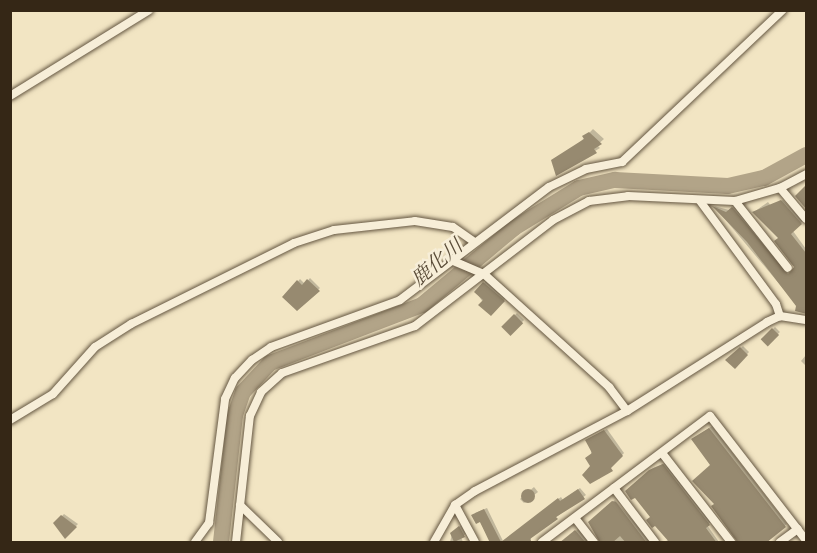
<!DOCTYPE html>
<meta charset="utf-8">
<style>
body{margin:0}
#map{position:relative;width:817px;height:553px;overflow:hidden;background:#f2e5c3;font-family:Vollkorn,"Noto Serif JP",serif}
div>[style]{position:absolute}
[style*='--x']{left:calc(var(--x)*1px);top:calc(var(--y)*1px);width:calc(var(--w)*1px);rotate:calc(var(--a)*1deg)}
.shadow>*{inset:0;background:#0003;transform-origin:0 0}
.river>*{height:16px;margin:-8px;padding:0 8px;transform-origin:8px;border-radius:8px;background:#b2a488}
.building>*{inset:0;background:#978a70;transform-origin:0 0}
.round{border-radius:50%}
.roads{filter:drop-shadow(0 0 2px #645641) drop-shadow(0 0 2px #645641)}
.street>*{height:8px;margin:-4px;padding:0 4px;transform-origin:4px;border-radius:4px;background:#f7eed8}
span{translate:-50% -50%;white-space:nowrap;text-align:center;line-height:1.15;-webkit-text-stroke:5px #f7eed8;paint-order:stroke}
.water-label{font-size:20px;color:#5a4c38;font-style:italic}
.frame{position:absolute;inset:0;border:12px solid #352716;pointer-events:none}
</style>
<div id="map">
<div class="shadow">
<i style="clip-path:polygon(593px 129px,604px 139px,597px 145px,600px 148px,557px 174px,554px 169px)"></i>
<i style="clip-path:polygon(783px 200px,803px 221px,793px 231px,806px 249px,806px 282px,796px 304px,714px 206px,729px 210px,735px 206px,791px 273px,796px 266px,780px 237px,754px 212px,768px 202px,771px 206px)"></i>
<i style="clip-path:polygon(310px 278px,320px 288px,297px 309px,284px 297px,300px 279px,305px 284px)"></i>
<i style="clip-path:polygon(486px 281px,506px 298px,491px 314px,476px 292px)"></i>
<i style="left:517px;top:313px;width:10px;height:19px;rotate:45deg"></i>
<i style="left:775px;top:327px;width:7px;height:17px;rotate:45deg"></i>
<i style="clip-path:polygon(743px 346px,749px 352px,735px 367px,727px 360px)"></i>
<i style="clip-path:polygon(806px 355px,806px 366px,801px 361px)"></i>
<i style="clip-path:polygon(712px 426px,787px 524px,768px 540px,770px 542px,747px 542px,715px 504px,712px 465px,696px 437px)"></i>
<i style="clip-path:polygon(607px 429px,624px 453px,599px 479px,592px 466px,590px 438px)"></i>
<i style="clip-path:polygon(665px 463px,711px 522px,707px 525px,719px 542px,665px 542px,669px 539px,635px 496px,627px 491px,653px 468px)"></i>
<i style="clip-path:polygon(534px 487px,538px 492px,524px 503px,520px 499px)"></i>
<i style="clip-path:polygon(580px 488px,586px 495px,531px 536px,531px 542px,491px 542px,475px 513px,487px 508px,503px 541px,561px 497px,563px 500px)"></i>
<i style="clip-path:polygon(615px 500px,652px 542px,600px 542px,590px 522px)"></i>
<i style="clip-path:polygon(64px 514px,78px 524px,65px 537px,55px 523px)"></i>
<i style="clip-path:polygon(461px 525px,466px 534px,461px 537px,463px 542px,450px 542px,452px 534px)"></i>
<i style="clip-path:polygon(578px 529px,590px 542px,563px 542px)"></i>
</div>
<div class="river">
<i style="--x:221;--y:542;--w:128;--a:-83.7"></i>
<i style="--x:235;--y:415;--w:24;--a:-71"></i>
<i style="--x:243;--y:392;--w:40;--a:-47"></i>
<i style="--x:270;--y:363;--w:163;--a:-20.9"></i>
<i style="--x:422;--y:305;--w:120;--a:-39.9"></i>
<i style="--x:514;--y:228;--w:76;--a:-31.6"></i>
<i style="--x:579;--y:188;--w:37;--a:-13"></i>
<i style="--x:615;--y:180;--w:113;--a:3"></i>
<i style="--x:728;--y:186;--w:37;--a:-13"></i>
<i style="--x:764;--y:178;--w:48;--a:-28.7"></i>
</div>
<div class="building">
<i style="clip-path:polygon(589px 132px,602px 144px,594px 149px,597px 153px,556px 176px,551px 160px,584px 139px,582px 136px)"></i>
<i style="clip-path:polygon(807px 184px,807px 210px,795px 196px)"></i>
<i style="clip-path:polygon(781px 200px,802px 224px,791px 234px,806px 253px,807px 314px,795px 311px,796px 306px,747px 242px,712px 206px,726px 212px,732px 207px,788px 274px,794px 267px,774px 241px,778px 238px,752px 212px)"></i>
<i style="clip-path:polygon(307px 279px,320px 291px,297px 311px,282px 297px,297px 280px,302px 285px)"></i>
<i style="clip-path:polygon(483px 282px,505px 301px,491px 316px,478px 305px,483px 300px,474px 292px)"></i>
<i style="left:514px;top:314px;width:13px;height:18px;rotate:45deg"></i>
<i style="left:772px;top:328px;width:10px;height:16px;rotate:45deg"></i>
<i style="clip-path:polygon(740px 347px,748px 355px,735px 369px,725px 360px)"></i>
<i style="clip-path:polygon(709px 428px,786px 527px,766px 543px,738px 543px,711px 506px,714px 504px,692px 481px,710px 465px,691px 439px)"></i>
<i style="clip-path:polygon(604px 430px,623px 456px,611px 468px,613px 471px,590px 484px,582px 475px,590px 466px,585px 458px,592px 453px,585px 440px)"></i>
<i style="clip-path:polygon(663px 464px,710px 525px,706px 528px,717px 543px,670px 543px,655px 526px,652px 528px,646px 520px,650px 517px,635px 498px,631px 500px,625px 491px,649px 470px)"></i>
<i class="round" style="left:521px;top:489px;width:14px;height:14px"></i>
<i style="clip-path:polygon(578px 489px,585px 499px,556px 517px,558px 519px,530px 539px,532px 543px,490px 543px,480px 522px,476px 524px,471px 515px,484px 509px,501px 542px,558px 498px,560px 501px)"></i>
<i style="clip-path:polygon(612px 501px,616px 502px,647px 543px,626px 543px,620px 536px,612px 543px,600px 543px,588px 522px)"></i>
<i style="clip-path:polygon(61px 515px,77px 527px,65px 539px,53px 523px)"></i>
<i style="clip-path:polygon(459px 526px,465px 537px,454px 542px,450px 533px)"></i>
<i style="clip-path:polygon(575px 530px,586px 543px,559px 543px)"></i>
</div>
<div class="roads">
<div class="street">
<i style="--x:10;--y:96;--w:163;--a:-31.7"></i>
<i style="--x:780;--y:188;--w:40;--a:50"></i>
<i style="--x:700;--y:201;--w:128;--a:53.6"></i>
<i style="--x:776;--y:304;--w:13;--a:72"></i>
<i style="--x:735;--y:201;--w:85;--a:51.7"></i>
<i style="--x:451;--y:260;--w:36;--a:23"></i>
<i style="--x:484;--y:274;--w:169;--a:42.1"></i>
<i style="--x:609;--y:387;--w:30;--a:53"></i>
<i style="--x:10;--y:420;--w:50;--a:-31.2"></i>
<i style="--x:53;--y:394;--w:63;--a:-48.2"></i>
<i style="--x:95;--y:347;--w:43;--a:-32.6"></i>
<i style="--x:131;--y:324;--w:182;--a:-26.4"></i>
<i style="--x:294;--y:243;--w:42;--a:-18"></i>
<i style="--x:334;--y:230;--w:81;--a:-6.3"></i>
<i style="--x:415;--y:221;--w:38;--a:9"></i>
<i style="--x:453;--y:227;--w:24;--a:35"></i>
<i style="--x:662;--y:453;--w:113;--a:52.2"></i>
<i style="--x:614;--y:488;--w:68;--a:52.8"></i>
<i style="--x:240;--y:505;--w:53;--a:44.2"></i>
<i style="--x:455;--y:505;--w:42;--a:61.6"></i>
<i style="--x:575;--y:518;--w:31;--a:52"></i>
<i style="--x:195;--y:542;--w:24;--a:-54"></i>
<i style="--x:209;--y:523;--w:125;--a:-82.6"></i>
<i style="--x:225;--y:399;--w:23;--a:-65"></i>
<i style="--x:235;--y:378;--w:25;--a:-47"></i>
<i style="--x:252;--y:360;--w:23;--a:-34"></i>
<i style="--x:271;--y:347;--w:137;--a:-20"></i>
<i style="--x:400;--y:300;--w:187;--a:-37.2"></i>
<i style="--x:549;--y:187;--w:41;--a:-25.9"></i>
<i style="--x:586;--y:169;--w:37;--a:-11"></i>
<i style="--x:622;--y:162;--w:221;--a:-43.4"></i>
<i style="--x:236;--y:542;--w:127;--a:-83.7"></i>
<i style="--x:250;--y:416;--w:26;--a:-65"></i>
<i style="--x:261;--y:392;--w:28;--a:-42"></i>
<i style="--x:282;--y:373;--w:141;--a:-19.5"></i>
<i style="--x:415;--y:326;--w:174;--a:-37.5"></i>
<i style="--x:553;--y:220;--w:41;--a:-27.8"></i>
<i style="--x:589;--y:201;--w:39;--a:-7"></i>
<i style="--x:628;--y:196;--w:107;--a:2.7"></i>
<i style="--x:735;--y:201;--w:47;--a:-16.1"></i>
<i style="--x:780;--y:188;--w:30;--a:-28"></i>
<i style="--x:434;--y:542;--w:43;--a:-60.4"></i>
<i style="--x:455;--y:505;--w:24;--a:-35"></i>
<i style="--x:475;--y:491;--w:172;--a:-27.8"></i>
<i style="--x:627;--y:411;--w:166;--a:-32.4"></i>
<i style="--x:767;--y:322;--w:14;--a:-25"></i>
<i style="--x:780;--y:316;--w:26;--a:9"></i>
<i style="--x:542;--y:542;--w:210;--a:-36.9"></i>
<i style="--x:710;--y:416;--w:157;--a:52.3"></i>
<i style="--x:780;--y:542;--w:22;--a:-36"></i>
</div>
</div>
<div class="water-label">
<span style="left:438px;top:264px;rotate:-40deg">鹿化川</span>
</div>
<div class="frame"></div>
</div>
